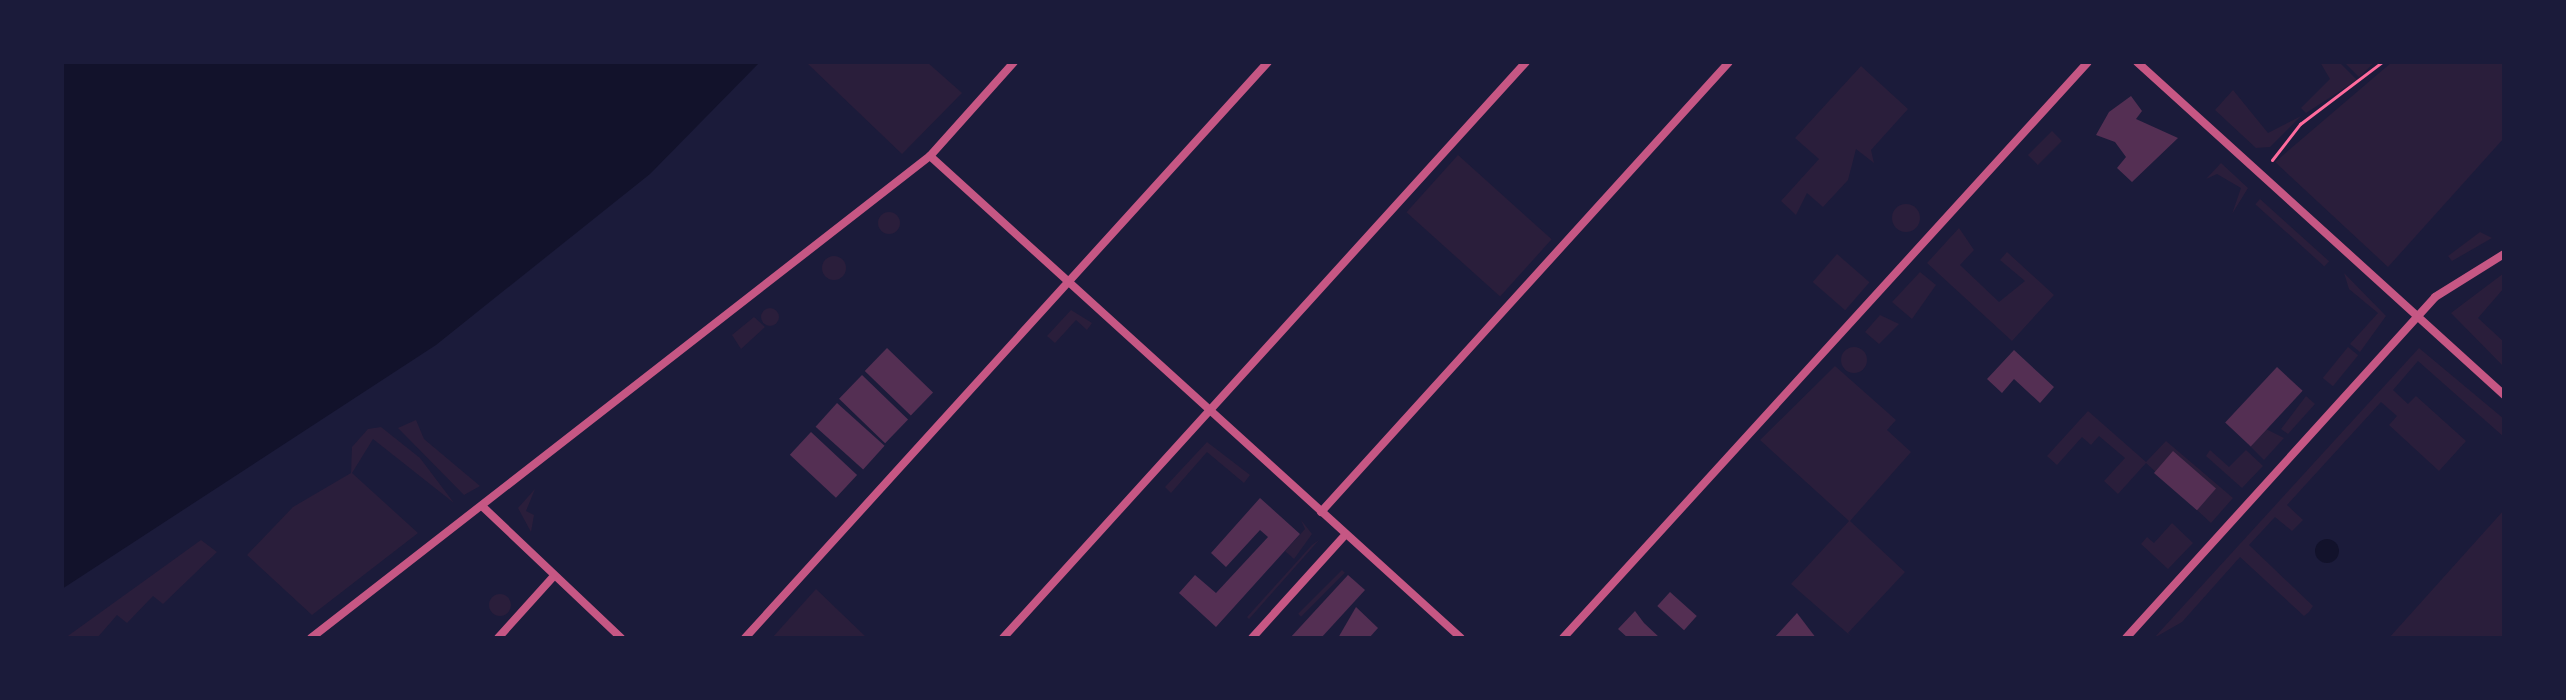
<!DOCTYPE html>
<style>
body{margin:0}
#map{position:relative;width:2566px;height:700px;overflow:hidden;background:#1b1b3a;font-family:"DejaVu Sans",sans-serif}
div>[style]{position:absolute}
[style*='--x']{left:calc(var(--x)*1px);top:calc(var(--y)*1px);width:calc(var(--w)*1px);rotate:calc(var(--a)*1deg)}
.green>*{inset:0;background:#2a1e3b;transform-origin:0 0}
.round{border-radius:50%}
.water>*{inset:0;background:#12122b}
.building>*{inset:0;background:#542f53;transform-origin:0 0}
.path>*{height:3px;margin:-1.5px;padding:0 1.5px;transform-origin:1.5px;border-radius:1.5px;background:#ff6b9d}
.minor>*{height:8px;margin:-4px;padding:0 4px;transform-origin:4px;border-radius:4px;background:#c65784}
span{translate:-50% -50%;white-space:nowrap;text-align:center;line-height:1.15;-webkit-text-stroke:8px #1b1b3a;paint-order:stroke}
.frame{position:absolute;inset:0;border:64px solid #1b1b3a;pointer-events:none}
</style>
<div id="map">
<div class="green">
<i style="clip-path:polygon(927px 62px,962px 93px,902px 154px,808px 64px)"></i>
<i style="clip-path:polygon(2320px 62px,2339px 62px,2357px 80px,2306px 113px,2301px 108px,2330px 79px)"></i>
<i style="clip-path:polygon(2344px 62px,2375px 62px,2359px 77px)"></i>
<i style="clip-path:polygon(2392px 62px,2504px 62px,2504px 138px,2388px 267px,2275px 162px)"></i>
<i style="clip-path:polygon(1861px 66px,1908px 109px,1871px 150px,1874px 163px,1856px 149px,1848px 180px,1823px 207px,1807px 193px,1796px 215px,1781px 201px,1819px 159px,1795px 138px)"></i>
<i style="clip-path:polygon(2233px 90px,2268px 133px,2301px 116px,2270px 147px,2256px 148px,2215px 110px)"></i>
<i style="left:2052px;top:131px;width:14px;height:34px;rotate:45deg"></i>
<i style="left:1458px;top:155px;width:126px;height:77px;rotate:42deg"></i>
<i style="clip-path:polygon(2221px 163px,2248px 188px,2232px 214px,2241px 188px,2217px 174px,2206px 179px)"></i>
<i style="left:2260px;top:199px;width:93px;height:7px;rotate:42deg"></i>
<i class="round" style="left:1892px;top:204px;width:28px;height:28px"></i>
<i class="round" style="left:878px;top:212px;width:22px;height:22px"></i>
<i style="clip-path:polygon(1959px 228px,1974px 250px,1960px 265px,1999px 302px,2025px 281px,2000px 260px,2007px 252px,2054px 295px,2012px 341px,1927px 263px)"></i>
<i style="clip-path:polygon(2480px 232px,2492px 238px,2452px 261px,2448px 256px)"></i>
<i style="left:1837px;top:254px;width:43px;height:37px;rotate:41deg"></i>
<i class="round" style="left:822px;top:256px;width:24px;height:24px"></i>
<i style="clip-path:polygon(1920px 272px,1936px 285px,1912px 319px,1892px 302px)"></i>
<i style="clip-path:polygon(2344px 273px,2386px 316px,2360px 352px,2350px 344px,2378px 313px,2349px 289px)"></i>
<i style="clip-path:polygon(2504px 273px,2504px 288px,2478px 318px,2504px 342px,2504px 367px,2451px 313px)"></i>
<i class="round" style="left:761px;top:308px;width:18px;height:18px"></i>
<i style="clip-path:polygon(1071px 310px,1092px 323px,1087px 330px,1076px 320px,1055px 343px,1047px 336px)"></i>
<i style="clip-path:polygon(1880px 315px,1899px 324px,1879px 344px,1865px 332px)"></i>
<i style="clip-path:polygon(754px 317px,765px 327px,741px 349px,732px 335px)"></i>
<i class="round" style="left:1841px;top:347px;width:26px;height:26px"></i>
<i style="left:2348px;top:347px;width:13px;height:40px;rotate:39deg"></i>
<i style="clip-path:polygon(2419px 348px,2504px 419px,2504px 437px,2418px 361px,2393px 390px,2408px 404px,2416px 396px,2466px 441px,2439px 471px,2389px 425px,2397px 416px,2381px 402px,2287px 505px,2303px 520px,2292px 531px,2275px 517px,2249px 545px,2313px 606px,2309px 612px,2304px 616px,2240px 557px,2182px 622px,2154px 638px)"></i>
<i style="clip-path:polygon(1835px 366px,1896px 420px,1887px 430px,1911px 452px,1850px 521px,1905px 572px,1848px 633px,1853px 638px,1791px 584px,1849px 521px,1760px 440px)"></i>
<i style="clip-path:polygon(2306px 396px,2315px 404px,2288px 434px,2281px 429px)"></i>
<i style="clip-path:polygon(2088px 411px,2146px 462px,2166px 441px,2233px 498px,2211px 523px,2146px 463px,2118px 494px,2104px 481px,2125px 458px,2099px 436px,2091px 445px,2082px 437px,2057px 465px,2047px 456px)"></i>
<i style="clip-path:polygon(416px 420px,424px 439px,480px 486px,464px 495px,398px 428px)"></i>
<i style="clip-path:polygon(381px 427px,420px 458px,454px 503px,373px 439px,352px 473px,418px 533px,312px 615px,247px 555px,293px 507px,351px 473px,352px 447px,368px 429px)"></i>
<i style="clip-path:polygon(2264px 428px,2284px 438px,2264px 460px,2249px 445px)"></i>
<i style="clip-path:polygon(1207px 442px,1250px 475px,1244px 483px,1207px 452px,1171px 493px,1165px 487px)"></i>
<i style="clip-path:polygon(2210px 450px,2229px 467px,2246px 450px,2263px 466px,2242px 488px,2206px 456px)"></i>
<i style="clip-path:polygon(535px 489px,526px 511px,534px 515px,531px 532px,518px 508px)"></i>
<i style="clip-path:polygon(2504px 510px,2504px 638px,2389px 638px,2451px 569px)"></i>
<i style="clip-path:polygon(1301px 520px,1312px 534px,1294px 559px,1285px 551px,1305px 529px)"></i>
<i style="clip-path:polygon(2172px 523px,2193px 543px,2168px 569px,2141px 544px,2147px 537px,2154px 543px)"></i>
<i style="clip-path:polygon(201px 540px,217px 552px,163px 604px,153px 596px,127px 623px,117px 615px,97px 638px,65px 638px)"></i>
<i style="clip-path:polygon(1319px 540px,1249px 619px,1247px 617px,1312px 545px)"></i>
<i style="left:1342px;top:570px;width:4px;height:62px;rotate:45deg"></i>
<i style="clip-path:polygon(816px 589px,867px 638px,772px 638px)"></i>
<i class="round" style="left:489px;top:594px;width:22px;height:22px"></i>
</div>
<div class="water">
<i style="clip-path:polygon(62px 62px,760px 62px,650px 174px,436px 345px,62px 589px)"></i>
<i class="round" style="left:2315px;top:539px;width:24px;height:24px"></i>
</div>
<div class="building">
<i style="clip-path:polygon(2131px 96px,2142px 111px,2136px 119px,2178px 138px,2132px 182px,2117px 168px,2126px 157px,2115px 142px,2096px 135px,2109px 112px)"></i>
<i style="left:887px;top:348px;width:64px;height:32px;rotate:44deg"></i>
<i style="clip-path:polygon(2014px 350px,2054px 387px,2040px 403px,2014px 379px,2002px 393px,1987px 379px)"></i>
<i style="left:2277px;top:367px;width:35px;height:76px;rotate:43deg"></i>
<i style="left:862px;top:375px;width:64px;height:33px;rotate:44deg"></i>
<i style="left:837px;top:403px;width:64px;height:32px;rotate:42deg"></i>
<i style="left:811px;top:432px;width:63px;height:31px;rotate:43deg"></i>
<i style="left:2173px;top:451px;width:57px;height:29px;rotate:41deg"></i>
<i style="clip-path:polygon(1260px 498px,1300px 534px,1216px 627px,1179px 593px,1195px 575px,1216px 593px,1268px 537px,1260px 530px,1226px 567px,1211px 553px)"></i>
<i style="clip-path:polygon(1348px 575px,1365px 590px,1321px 638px,1290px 638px)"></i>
<i style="left:1670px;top:592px;width:36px;height:19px;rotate:42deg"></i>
<i style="clip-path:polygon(1356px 607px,1378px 628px,1369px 638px,1338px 638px)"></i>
<i style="clip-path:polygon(1635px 611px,1644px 623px,1660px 638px,1628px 638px,1618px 629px)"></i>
<i style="clip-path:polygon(1797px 613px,1816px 638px,1774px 638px)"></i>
</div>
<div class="path">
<i style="--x:2272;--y:160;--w:46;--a:-52.1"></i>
<i style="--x:2300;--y:124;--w:103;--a:-37.1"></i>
</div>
<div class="minor">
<i style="--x:2137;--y:62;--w:496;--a:42.2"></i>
<i style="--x:930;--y:156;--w:717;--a:42.23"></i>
<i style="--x:482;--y:506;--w:192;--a:43.5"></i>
<i style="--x:1321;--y:512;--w:607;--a:-47.8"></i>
<i style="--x:311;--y:638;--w:785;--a:-37.91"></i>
<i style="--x:930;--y:156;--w:126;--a:-48.2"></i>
<i style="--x:498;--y:638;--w:82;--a:-48"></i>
<i style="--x:745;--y:638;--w:778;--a:-47.76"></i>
<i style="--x:1003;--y:638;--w:778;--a:-47.76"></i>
<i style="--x:1252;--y:638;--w:140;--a:-47.9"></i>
<i style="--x:1563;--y:638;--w:779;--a:-47.65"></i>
<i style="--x:2126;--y:638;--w:460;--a:-47.8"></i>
<i style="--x:2435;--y:297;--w:81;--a:-31.9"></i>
</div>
<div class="frame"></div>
</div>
